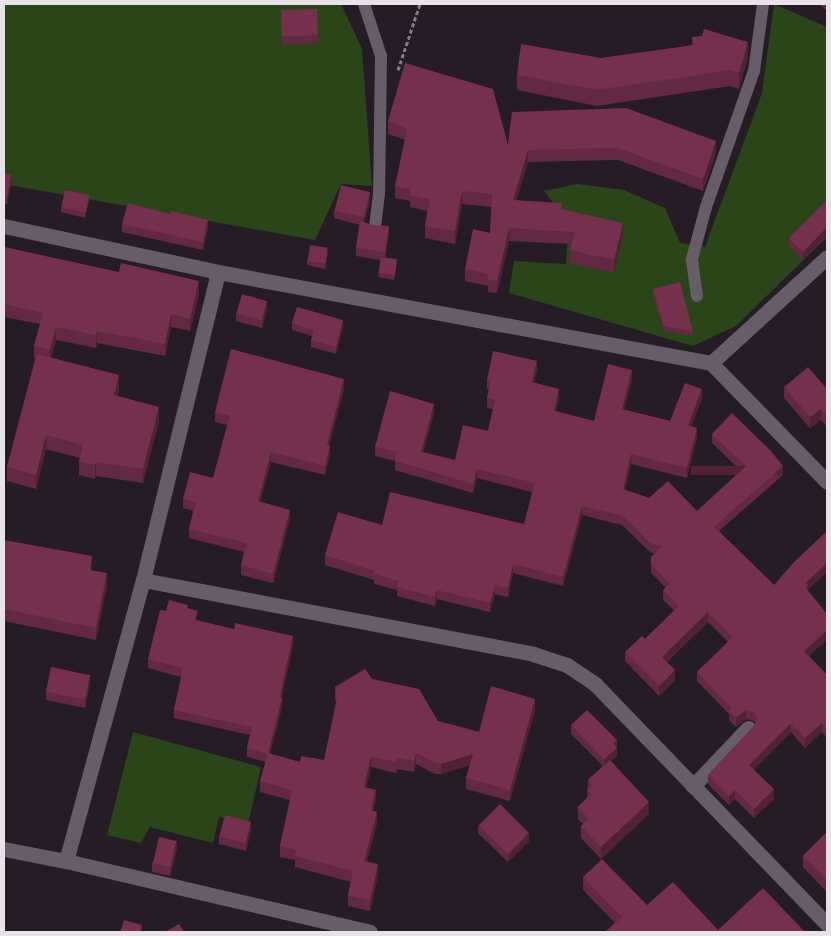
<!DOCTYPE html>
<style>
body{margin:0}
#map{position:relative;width:831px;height:936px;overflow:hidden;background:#251c26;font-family:"Roboto Serif",serif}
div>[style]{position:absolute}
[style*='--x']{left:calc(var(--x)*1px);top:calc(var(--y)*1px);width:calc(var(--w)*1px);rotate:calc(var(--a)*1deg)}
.green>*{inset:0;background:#2a4618}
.path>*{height:3px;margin-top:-1.5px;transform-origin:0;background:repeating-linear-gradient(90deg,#837c84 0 4px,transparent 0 6.5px)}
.lane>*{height:12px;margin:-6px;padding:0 6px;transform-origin:6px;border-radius:6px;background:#675d69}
.street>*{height:15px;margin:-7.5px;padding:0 7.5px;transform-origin:7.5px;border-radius:7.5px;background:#675d69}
.wall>*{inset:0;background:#642942;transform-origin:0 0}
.shaded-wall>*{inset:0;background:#512236;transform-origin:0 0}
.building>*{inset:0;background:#74304d;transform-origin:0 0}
span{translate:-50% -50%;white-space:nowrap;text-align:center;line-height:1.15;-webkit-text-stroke:5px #251c26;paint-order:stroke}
.frame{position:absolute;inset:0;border:5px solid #e8e2e9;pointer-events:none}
</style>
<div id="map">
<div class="green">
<i style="clip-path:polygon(4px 4px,341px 4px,362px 49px,372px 186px,341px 184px,315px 240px,4px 184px)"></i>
<i style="clip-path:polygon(774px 4px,827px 27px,827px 237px,736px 326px,693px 346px,509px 293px,514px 261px,566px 264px,569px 222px,544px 191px,577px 184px,624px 190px,665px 208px,680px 243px,705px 247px,762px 93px)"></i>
<i style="clip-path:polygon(133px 732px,261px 767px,248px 824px,219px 817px,213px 843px,150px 827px,141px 843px,107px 835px)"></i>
</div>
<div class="path">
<i style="--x:398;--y:70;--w:70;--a:-71.6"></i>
</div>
<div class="lane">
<i style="--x:364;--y:4;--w:55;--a:71.9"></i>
<i style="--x:381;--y:56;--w:138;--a:90.8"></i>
<i style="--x:379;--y:194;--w:31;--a:97"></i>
<i style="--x:697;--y:296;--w:37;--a:-98"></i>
<i style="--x:692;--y:259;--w:54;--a:-74.9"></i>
<i style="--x:706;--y:207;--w:144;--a:-70.6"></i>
<i style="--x:754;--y:71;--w:68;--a:-82.3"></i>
</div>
<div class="street">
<i style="--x:4;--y:226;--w:219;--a:12.1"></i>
<i style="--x:218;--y:272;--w:501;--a:10.46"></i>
<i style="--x:711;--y:363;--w:166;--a:45.7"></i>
<i style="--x:711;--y:363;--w:157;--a:-42.4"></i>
<i style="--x:143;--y:580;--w:397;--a:10.7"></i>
<i style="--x:533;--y:654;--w:36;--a:18"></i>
<i style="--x:567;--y:665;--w:34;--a:34"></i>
<i style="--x:595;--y:684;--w:334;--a:46"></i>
<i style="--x:693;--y:786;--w:80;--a:-46.5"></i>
<i style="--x:4;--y:849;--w:63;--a:11"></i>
<i style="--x:66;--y:861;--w:312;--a:13.1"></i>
<i style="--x:66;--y:861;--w:291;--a:-74.7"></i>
<i style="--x:143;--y:580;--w:317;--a:-76.3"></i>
</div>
<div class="wall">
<i style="clip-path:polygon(819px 4px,827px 4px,827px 11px)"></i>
<i style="left:317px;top:9px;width:34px;height:36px;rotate:88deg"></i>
<i style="clip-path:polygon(692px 37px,748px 57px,739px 89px,730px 86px,597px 106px,517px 90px,517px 75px,601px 58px,692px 46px)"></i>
<i style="clip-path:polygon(512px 112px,716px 153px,703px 191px,618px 160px,528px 162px,516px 200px,562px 209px,623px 235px,614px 273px,570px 263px,570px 250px,572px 244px,509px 241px,497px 293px,488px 292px,488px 286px,465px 281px,465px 269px,490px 233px,492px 207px,462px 204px,455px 244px,425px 238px,425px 226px,427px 211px,410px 207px,410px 201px,395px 198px,395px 186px,405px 140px,388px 134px,388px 121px,508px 145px)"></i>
<i style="clip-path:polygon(4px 173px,11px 183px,7px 204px,4px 204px)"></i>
<i style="clip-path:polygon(89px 200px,85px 218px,61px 212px,61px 208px)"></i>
<i style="clip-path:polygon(370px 201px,364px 222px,389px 234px,385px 258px,397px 263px,394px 280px,378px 277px,380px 260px,356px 256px,356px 248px,360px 225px,334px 218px,334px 210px)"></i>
<i style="clip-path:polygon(827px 201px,827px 235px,803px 260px,789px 246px,789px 238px)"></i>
<i style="clip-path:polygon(122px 224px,208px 228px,203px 250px,122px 232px)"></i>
<i style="clip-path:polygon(4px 247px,199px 294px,190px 331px,171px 327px,165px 356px,97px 343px,96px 348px,56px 340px,51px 358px,119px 390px,118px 396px,159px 421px,143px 483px,96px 476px,95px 479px,79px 475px,79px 461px,80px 458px,46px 449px,36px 489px,7px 481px,7px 467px,35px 359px,34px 358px,34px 346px,40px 324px,4px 317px)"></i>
<i style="clip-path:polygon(328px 252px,325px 269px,307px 265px,307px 261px)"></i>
<i style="clip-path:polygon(653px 289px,693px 332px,693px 336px,664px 331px,653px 293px)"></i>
<i style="clip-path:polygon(267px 309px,262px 328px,236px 321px,236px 313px)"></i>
<i style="clip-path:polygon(292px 323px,343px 327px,336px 354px,311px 347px,311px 340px,312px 336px,292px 330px)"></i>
<i style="clip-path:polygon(537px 370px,534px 382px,559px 398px,556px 411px,594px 421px,632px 379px,624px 410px,670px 421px,702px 399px,691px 426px,697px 437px,687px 478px,631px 464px,625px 490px,649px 498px,697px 511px,741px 471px,712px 443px,712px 434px,783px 475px,719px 531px,774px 585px,808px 590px,809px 656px,827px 675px,827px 738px,822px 732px,805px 748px,791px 732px,753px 770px,774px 799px,754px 818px,735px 799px,729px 805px,708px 784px,708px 775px,755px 725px,755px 723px,754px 721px,746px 719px,736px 727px,729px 720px,729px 714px,697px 681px,697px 672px,728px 642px,708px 622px,667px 662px,675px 680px,659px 696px,625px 661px,625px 652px,645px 639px,674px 610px,663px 600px,663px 590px,666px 588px,651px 573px,651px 557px,655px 554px,650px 552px,622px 525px,582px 515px,563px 586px,513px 573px,508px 597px,495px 594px,490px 612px,437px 599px,435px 606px,397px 596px,397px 590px,374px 584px,374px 580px,325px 565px,325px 555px,382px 525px,524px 524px,532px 492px,477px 478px,473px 493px,395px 470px,395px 461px,375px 456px,375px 447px,434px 413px,423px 452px,455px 460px,488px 431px,493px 409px,487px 408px,487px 398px,489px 389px,487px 389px,487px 380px)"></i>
<i style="clip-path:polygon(784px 387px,827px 389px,827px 427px,821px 420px,810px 428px,784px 398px)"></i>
<i style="clip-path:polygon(344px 389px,329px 445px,330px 455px,325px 475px,271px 462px,260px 501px,290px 519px,273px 583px,241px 575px,241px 565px,244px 552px,189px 538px,189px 529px,193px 511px,183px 508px,183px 499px,213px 478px,227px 425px,215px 422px,215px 412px)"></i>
<i style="clip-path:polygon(4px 540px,92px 568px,92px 570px,107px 585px,96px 640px,4px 621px)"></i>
<i style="clip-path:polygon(188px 608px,197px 620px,293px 645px,284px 686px,282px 698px,282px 707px,270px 754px,300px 762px,324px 760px,336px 704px,335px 698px,335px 687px,372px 679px,438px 721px,479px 732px,535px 710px,510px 801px,466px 789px,466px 778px,470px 765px,441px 774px,435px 774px,416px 764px,414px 772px,397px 769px,396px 773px,371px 767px,366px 787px,376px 800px,373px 811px,377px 823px,367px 861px,378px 875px,370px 911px,348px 906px,348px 895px,351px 882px,295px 867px,295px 860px,280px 857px,280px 846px,290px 800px,260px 792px,260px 781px,266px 762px,247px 757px,247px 748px,250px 735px,174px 718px,174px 710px,181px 677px,148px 668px,148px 659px,166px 611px)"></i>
<i style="clip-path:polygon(90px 683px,85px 708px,46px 700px,46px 692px)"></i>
<i style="clip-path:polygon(571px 725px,617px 740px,617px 756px,611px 761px,649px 814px,601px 859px,581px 838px,581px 826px,583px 824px,578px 819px,578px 807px,587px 798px,588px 780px,603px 766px,571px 734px)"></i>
<i style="clip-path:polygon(478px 825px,529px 841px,508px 862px,478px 833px)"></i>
<i style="clip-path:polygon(251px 830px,246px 851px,219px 844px,219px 836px)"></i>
<i style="clip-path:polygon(827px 832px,827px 892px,803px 867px,803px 856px)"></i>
<i style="clip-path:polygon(177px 850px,170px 876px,152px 872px,152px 863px)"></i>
<i style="clip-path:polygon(583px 877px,647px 905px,718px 930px,605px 932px,615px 923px,583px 890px)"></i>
</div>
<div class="shaded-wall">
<i style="clip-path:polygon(748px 42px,748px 57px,739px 89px,739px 73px)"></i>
<i style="clip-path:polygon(716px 141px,716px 153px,703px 191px,703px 179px)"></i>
<i style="clip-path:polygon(528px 150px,528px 162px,513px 212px,513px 200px)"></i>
<i style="clip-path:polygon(11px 175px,11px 183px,7px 204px,7px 196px)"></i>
<i style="clip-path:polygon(462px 191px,462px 204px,455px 244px,455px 231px)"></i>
<i style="clip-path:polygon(370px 192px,370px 201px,363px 226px,363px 218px)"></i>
<i style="clip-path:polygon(89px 195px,89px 200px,85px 218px,85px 214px)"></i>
<i style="clip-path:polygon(208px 220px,208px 228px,203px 250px,203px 242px)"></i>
<i style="clip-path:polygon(623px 223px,623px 235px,614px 273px,614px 260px)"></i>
<i style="clip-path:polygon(389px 226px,389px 234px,385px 260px,385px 252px)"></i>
<i style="clip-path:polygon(827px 227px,827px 235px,803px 260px,803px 252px)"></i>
<i style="clip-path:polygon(509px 228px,509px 241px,497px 293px,497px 281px)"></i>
<i style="clip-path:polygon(199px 281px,199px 294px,190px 331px,190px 319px)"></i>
<i style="clip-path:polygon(267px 301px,267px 309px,262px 328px,262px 320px)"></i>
<i style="clip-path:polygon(171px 314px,171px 327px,165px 356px,165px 344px)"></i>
<i style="clip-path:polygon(343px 320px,343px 327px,336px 354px,336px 347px)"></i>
<i style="clip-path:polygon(56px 327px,56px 340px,50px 362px,50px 350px)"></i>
<i style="clip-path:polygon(97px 331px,97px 343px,96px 348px,96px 335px)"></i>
<i style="clip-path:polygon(537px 361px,537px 370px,532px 391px,532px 382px)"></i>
<i style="clip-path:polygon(632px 370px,632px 379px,622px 418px,622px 409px)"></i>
<i style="clip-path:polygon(119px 375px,119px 390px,114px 409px,114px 395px)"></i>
<i style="clip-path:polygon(344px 379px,344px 389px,327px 454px,327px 445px)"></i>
<i style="clip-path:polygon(559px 389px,559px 398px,554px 420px,554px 411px)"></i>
<i style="clip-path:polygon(702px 389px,702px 399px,688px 434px,688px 425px)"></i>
<i style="clip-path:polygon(434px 404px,434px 413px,421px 461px,421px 452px)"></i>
<i style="clip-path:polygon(159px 407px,159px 421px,143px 483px,143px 469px)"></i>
<i style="clip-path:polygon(821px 409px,821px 420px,810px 428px,810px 417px)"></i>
<i style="clip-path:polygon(697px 428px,697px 437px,687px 478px,687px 468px)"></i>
<i style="clip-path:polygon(46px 435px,46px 449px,36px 489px,36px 475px)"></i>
<i style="clip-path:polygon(330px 445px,330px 455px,325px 475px,325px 466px)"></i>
<i style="clip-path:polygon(271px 452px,271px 462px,258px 510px,258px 501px)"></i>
<i style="clip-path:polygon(631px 454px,631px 464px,623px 499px,623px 489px)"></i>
<i style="clip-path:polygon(96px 462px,96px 476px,95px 479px,95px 465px)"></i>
<i style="left:783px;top:466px;width:9px;height:92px;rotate:90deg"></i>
<i style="clip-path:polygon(477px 469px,477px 478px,473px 493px,473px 484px)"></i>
<i style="clip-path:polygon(582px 506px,582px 515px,563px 586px,563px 577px)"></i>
<i style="clip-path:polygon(290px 510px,290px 519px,273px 583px,273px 574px)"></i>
<i style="clip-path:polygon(92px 556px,92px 568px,90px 582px,90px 570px)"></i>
<i style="clip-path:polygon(827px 563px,827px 572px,808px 590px,808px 595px,806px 598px,806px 583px)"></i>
<i style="clip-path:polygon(513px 564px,513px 573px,508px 597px,508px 588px)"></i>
<i style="clip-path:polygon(107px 573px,107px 585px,96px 640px,96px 628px)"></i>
<i style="clip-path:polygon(495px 585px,495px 594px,490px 612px,490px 603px)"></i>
<i style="clip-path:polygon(437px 590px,437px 599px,435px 606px,435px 597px)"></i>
<i style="clip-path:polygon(708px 612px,708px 622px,662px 666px,662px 657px)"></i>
<i style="clip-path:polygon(827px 631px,827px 640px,804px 660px,804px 651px)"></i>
<i style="clip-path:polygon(293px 636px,293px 645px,284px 686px,280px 705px,282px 698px,282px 707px,268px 762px,268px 754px,284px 677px)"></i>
<i style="clip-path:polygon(675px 670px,675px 680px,659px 696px,659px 686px)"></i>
<i style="clip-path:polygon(90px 675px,90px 683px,85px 708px,85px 700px)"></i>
<i style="clip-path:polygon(535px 699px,535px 710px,510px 801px,510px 790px)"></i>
<i style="clip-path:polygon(746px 710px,746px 719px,736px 727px,736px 718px)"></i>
<i style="clip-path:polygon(791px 723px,791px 732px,749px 775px,749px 765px)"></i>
<i style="clip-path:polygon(822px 723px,822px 732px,805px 748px,805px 738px)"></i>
<i style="clip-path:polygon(617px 740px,617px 756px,604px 767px,604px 759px,613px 743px)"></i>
<i style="clip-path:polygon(416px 753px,416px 764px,414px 772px,414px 761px)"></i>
<i style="clip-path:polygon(473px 754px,473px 764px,441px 774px,441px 764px)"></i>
<i style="clip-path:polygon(371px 756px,371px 767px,364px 798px,364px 787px)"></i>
<i style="clip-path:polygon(774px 789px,774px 799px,754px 818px,754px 809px)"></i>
<i style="clip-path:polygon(376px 790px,376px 800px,371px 821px,371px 810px)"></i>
<i style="clip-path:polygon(735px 790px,735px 799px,729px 805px,729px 796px)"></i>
<i style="clip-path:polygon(649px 802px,649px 814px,601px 859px,601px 847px)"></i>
<i style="clip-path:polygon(377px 812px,377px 823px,364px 872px,364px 861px)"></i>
<i style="clip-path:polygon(251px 822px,251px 830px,246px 851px,246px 843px)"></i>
<i style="clip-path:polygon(529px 833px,529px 841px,508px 862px,508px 854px)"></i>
<i style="clip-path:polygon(177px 841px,177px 850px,170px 876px,170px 868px)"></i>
<i style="clip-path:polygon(378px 864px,378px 875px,370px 911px,370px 900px)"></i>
</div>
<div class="building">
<i style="left:317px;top:9px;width:26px;height:36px;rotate:88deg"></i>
<i style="clip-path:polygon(704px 29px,748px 42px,739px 73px,730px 70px,597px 90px,517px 75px,521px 44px,601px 58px,694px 45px,692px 37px,702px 36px)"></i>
<i style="clip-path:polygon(405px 63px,493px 89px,508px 145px,512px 112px,626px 108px,716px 141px,703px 179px,618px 148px,528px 150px,513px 200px,562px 203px,561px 209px,623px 223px,614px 260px,570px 250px,574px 232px,509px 228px,497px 281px,488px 280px,488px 274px,465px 269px,473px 229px,490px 233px,492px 194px,462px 191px,455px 231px,425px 226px,430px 199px,410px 195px,411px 189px,395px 186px,407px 129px,388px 121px)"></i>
<i style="clip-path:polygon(4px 173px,11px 175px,7px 196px,4px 196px)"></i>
<i style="left:341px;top:185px;width:30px;height:26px;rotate:14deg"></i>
<i style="left:65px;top:190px;width:25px;height:18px;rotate:12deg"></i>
<i style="clip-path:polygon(827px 200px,827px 227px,803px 252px,789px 238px)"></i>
<i style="clip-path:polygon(128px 203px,170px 214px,171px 211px,208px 220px,203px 242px,122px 224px)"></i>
<i style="clip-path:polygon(360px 221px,373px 225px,389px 226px,385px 252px,356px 248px)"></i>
<i style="left:310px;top:245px;width:18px;height:16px;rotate:9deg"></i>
<i style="clip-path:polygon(4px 247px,119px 272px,121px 263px,199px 281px,190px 319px,171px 314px,165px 344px,97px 331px,96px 335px,56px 327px,50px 350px,34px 346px,43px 313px,4px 304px)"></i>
<i style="left:381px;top:257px;width:16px;height:16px;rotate:7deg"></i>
<i style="clip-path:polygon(680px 282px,693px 332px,664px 326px,653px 289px)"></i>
<i style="left:242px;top:294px;width:26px;height:20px;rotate:16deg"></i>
<i style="clip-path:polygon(297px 307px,343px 320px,336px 347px,311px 340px,314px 330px,292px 323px)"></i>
<i style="clip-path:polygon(231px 349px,344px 379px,327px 445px,330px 445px,325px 466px,271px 452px,258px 501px,290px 510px,273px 574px,241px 565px,247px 543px,189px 529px,196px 502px,183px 499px,190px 472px,213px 478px,230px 416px,215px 412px)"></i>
<i style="clip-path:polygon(493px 351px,537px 361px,532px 382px,559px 389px,554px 411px,594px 421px,608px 364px,632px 370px,622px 409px,670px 421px,685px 383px,702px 389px,688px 425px,697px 428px,687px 468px,631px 454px,623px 489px,649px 498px,668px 481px,697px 511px,746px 466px,712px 434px,732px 413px,770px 450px,783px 466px,714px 527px,774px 585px,794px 562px,827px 531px,827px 563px,806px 583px,808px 586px,806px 588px,827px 614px,827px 631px,804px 651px,827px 675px,827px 729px,822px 723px,805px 738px,791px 723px,749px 765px,774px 789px,754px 809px,735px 790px,729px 796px,708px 775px,755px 725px,757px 717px,754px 712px,746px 710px,736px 718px,729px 711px,732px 708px,697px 672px,733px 637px,708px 612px,662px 657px,675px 670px,659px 686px,625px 652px,642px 636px,645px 639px,679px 606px,663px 590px,670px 584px,651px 564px,651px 557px,662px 546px,650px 543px,622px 515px,582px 506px,563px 577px,513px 564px,508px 588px,495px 585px,490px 603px,437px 590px,435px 597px,397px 587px,399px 581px,374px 574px,375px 571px,325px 555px,338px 512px,382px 525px,390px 492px,524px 524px,535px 483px,477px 469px,473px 484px,395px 461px,397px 452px,375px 447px,390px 391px,434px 404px,421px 452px,455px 460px,463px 425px,488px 431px,495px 400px,487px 398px,491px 381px,487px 380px)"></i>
<i style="clip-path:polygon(37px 354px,119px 375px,114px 395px,159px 407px,143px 469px,96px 462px,95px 465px,79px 461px,83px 445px,46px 435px,36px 475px,7px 467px)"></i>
<i style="clip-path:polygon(808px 367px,827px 389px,827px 416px,821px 409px,810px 417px,784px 387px)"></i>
<i style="clip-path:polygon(4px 540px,92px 556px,90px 570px,107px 573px,96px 628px,4px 609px)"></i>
<i style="clip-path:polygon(169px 600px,188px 605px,187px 608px,198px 611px,195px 620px,234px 629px,235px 623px,293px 636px,284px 677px,280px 698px,282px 698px,268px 754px,247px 748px,252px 727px,174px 710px,183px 668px,148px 659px,160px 610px,166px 611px)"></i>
<i style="left:51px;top:667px;width:40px;height:25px;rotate:12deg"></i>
<i style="clip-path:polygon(365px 669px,372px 679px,419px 689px,438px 721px,479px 732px,491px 686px,535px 699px,510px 790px,466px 778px,473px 754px,441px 764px,435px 763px,416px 753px,414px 761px,397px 758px,396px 762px,371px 756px,364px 787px,376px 790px,371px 810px,377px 812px,364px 861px,378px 864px,370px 900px,348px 895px,353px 871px,295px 856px,296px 850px,280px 846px,292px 790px,260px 781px,268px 753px,300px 762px,301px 756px,324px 760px,337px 698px,335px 687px)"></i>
<i style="clip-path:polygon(587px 710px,617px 740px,613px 743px,617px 748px,604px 759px,571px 725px)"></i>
<i style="clip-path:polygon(610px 760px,649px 802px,601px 847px,581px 826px,589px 819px,578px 807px,591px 794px,587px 790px,593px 785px,588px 780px)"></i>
<i style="left:500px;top:804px;width:41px;height:30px;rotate:45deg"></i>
<i style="left:225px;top:815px;width:27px;height:22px;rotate:15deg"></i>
<i style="clip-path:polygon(827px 832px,827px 880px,803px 856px)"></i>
<i style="left:159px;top:837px;width:18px;height:27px;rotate:13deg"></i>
<i style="clip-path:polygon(602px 859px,647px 905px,673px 882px,718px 930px,763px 888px,805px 932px,605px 932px,622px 917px,583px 877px)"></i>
<i style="clip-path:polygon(124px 920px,142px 925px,141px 932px,120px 932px)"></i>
<i style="clip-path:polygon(179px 924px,184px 932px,165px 932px)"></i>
</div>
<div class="frame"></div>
</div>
